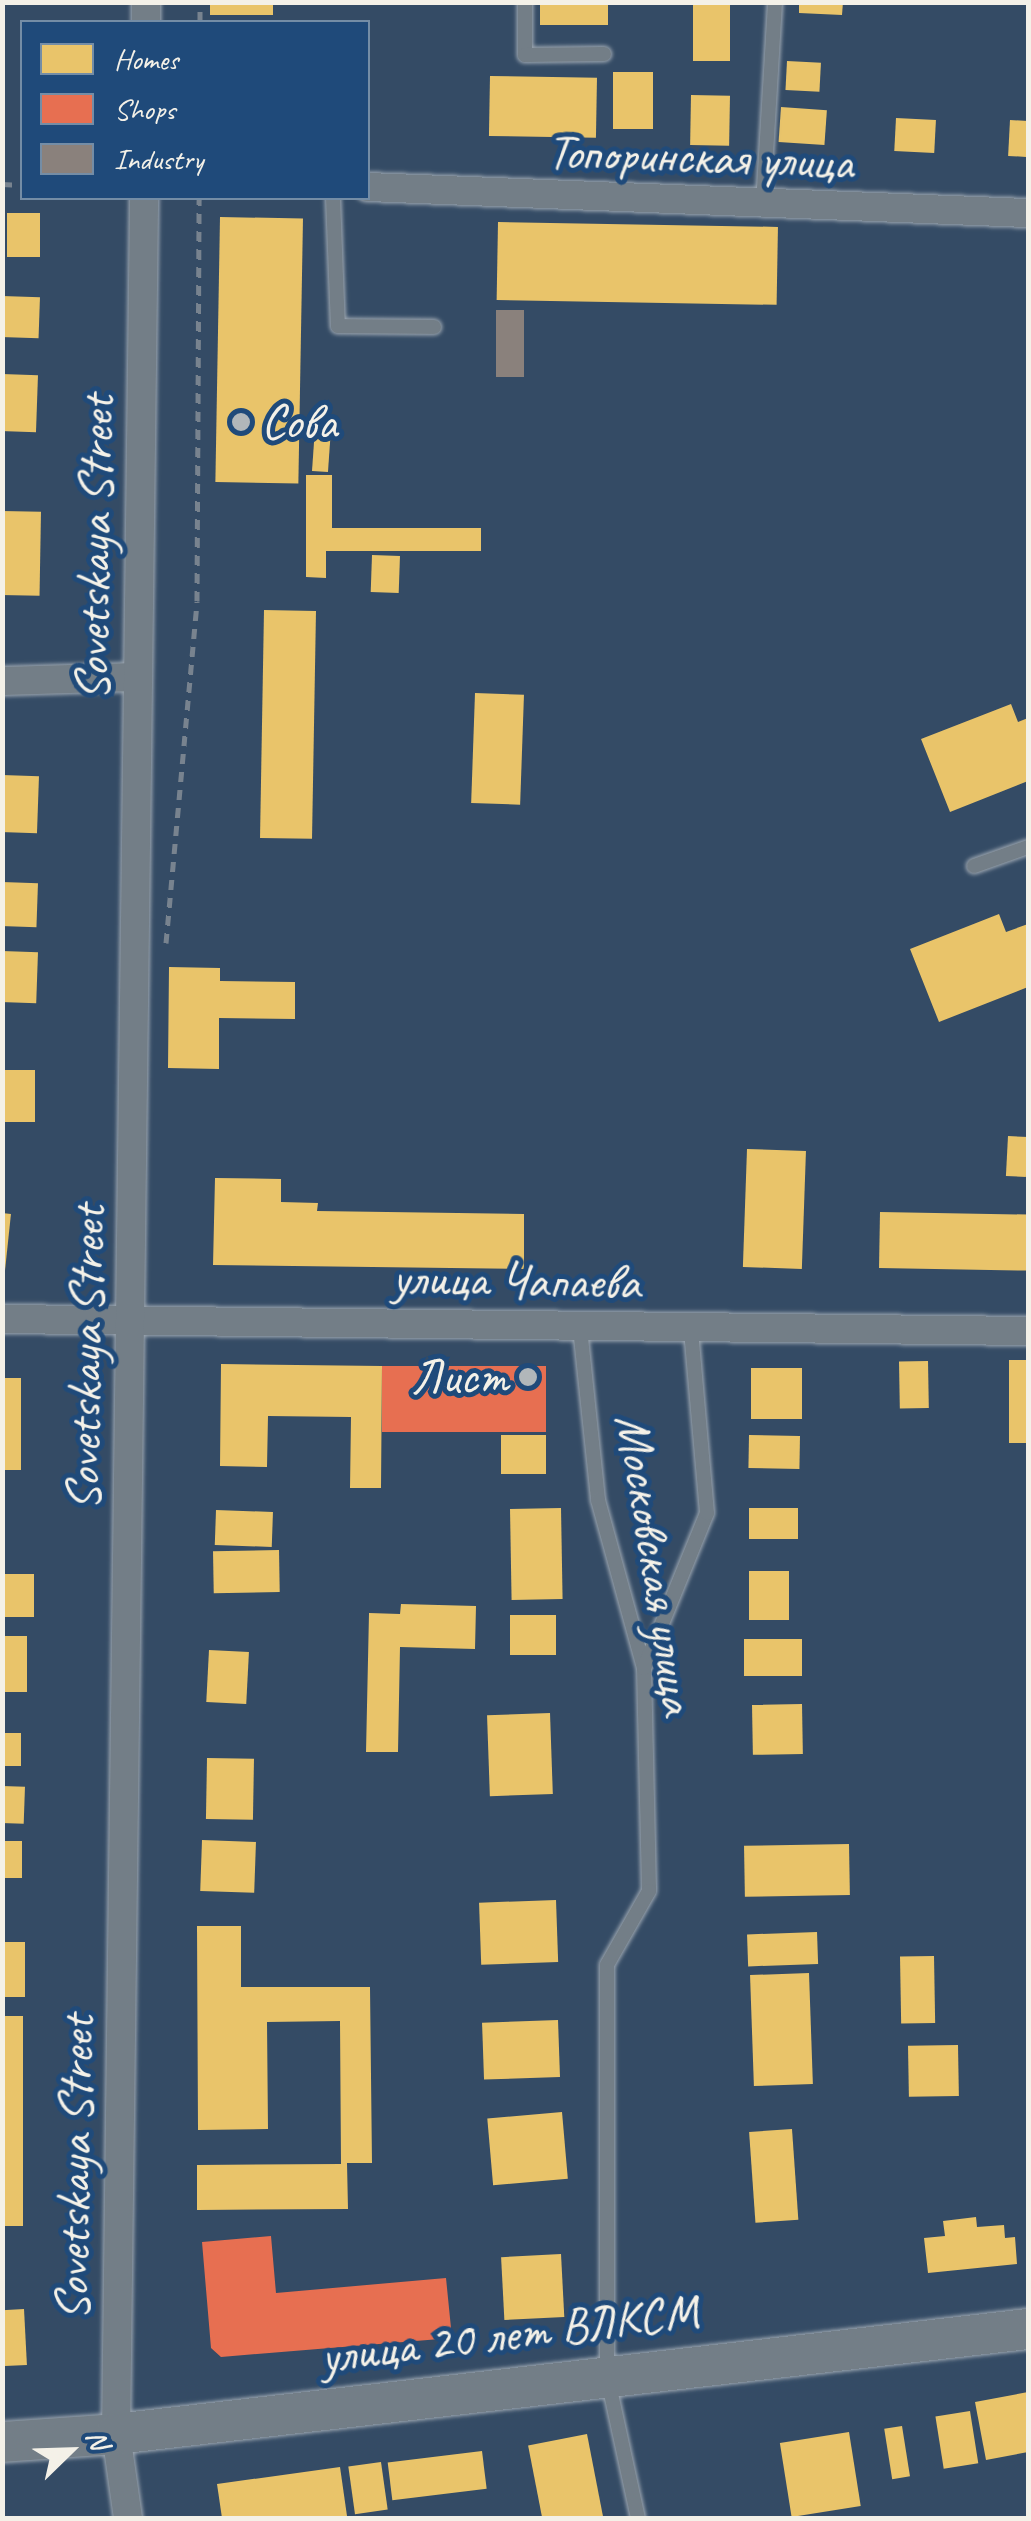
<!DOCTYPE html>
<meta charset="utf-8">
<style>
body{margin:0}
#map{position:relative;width:1031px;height:2521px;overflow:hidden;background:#344b65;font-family:Caveat,sans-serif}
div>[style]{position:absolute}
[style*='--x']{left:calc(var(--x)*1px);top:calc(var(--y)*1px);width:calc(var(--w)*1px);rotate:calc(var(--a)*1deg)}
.homes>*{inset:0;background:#e9c46a;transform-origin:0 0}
.shops>*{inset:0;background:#e76f51;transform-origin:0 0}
.industry>*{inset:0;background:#8a817c;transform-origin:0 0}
.path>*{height:5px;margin-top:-2.5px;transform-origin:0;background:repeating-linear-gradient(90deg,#78838f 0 10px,transparent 0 18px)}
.roads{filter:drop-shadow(0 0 2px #9ba5af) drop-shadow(0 0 2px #9ba5af)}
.lane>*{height:14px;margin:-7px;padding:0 7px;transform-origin:7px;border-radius:7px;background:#737e87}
.street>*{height:28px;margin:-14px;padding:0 14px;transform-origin:14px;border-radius:14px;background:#737e87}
.secondary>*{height:40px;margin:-20px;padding:0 20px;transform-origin:20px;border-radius:20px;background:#737e87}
.dots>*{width:28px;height:28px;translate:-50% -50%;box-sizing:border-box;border:5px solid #1f4a7a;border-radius:50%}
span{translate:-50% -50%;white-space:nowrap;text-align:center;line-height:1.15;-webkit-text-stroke:10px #1f4a7a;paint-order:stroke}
.street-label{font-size:50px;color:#f4f1e8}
.poi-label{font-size:50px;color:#f4f1e8}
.left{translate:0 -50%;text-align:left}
.right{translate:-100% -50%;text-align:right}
.frame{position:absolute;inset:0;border:5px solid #f4f1e8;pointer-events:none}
.legend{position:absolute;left:20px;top:20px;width:350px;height:180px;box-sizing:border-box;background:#1f4a7a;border:2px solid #748da6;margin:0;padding:12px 18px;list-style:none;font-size:30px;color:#f4f1e8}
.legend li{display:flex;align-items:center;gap:20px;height:50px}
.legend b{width:50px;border:2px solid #748da6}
.north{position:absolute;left:20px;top:2401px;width:100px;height:100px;-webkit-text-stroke:8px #1f4a7a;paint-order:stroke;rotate:67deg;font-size:28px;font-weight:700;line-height:40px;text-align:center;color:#f4f1e8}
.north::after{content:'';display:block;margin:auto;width:35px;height:45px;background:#f4f1e8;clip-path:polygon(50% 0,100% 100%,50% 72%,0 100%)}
</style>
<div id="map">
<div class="homes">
<i style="left:210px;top:2px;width:63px;height:13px"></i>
<i style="left:693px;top:2px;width:37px;height:59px"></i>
<i style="clip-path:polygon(799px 2px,843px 2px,842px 15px,799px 13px)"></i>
<i style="left:540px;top:3px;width:68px;height:22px"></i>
<i style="left:787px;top:61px;width:34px;height:29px;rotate:3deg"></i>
<i style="left:613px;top:72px;width:40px;height:57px"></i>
<i style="left:490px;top:76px;width:107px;height:60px;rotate:1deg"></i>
<i style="left:691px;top:95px;width:39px;height:50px;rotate:1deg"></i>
<i style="left:781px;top:107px;width:46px;height:35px;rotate:4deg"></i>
<i style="left:896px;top:118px;width:40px;height:33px;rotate:3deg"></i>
<i style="left:1010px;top:120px;width:18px;height:36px;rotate:3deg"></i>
<i style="left:7px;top:213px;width:33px;height:44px"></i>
<i style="left:220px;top:217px;width:83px;height:265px;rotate:1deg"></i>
<i style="left:498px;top:222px;width:280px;height:78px;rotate:1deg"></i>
<i style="left:2px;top:296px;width:38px;height:41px;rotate:2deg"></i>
<i style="left:2px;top:374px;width:36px;height:57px;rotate:2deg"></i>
<i style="left:315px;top:428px;width:16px;height:43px;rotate:4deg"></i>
<i style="clip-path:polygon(306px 475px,332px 475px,332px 528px,481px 528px,481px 551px,326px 551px,326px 578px,306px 577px)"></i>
<i style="left:2px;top:511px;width:39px;height:84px;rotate:1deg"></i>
<i style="left:372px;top:555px;width:28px;height:37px;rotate:2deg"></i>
<i style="left:264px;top:610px;width:52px;height:228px;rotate:1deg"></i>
<i style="left:475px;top:693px;width:49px;height:110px;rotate:2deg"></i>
<i style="clip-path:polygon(1011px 704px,1018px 722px,1028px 718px,1028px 781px,950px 812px,921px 739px)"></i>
<i style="left:2px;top:775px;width:37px;height:57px;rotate:2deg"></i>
<i style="left:2px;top:882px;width:36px;height:44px;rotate:2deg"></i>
<i style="clip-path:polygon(999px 914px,1006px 932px,1028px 924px,1028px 987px,939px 1022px,910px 949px)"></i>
<i style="left:2px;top:951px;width:36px;height:51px;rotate:2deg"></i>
<i style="clip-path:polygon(169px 967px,220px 968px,220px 981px,295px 982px,295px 1019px,219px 1018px,219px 1069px,168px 1068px)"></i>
<i style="left:2px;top:1070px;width:33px;height:52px"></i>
<i style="left:1008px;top:1136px;width:20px;height:40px;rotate:3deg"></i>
<i style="left:747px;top:1149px;width:59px;height:118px;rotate:2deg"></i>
<i style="clip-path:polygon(215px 1178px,281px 1179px,281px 1202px,318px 1203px,317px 1211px,524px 1214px,524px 1269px,213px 1265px)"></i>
<i style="left:880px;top:1212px;width:148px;height:56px;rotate:1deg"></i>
<i style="left:2px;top:1213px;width:9px;height:61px;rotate:6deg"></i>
<i style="left:1009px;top:1360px;width:19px;height:83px"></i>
<i style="left:928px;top:1361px;width:47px;height:29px;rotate:89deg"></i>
<i style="clip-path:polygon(221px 1364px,382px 1366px,381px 1488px,350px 1488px,351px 1417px,268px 1416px,267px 1467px,220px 1466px)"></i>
<i style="left:751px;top:1368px;width:51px;height:51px"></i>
<i style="left:2px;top:1378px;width:19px;height:92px"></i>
<i style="left:501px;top:1435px;width:45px;height:39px"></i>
<i style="left:749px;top:1435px;width:51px;height:33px;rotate:1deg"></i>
<i style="left:561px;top:1508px;width:91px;height:51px;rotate:89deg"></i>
<i style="left:749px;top:1508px;width:49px;height:31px"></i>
<i style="left:216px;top:1510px;width:57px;height:35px;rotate:2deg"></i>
<i style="left:279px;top:1550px;width:42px;height:66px;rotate:89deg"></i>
<i style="left:749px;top:1571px;width:40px;height:49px"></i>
<i style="left:2px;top:1574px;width:32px;height:43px"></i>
<i style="clip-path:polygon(401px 1604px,476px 1606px,475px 1649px,400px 1647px,398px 1752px,366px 1752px,369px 1613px,400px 1614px)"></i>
<i style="left:510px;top:1615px;width:46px;height:40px"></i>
<i style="left:2px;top:1636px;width:25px;height:56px"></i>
<i style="left:802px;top:1639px;width:37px;height:58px;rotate:90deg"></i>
<i style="left:209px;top:1650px;width:40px;height:52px;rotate:3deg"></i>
<i style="left:802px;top:1704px;width:50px;height:50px;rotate:89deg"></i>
<i style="left:550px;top:1713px;width:81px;height:63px;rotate:88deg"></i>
<i style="left:2px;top:1733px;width:19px;height:33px"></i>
<i style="left:207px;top:1758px;width:47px;height:61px;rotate:1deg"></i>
<i style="left:2px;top:1786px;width:23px;height:37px;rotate:2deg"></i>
<i style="left:202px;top:1840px;width:54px;height:51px;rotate:2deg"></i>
<i style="left:2px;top:1841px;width:20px;height:37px"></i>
<i style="left:849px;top:1844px;width:51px;height:105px;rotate:89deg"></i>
<i style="left:556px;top:1900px;width:62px;height:77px;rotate:88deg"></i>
<i style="clip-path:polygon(197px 1926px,241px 1926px,241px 1987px,370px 1987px,372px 2163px,347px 2163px,348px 2209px,197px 2210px,197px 2165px,341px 2164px,340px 2021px,267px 2022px,268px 2129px,198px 2130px)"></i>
<i style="left:817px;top:1932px;width:32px;height:70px;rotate:88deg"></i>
<i style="left:2px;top:1942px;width:23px;height:55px"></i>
<i style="left:934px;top:1956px;width:67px;height:34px;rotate:89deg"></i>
<i style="left:809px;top:1973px;width:111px;height:59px;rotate:88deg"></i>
<i style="left:2px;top:2016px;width:21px;height:210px"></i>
<i style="left:558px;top:2020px;width:57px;height:76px;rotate:88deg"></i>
<i style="left:958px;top:2045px;width:51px;height:50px;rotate:89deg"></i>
<i style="left:562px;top:2112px;width:67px;height:75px;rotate:85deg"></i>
<i style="left:792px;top:2129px;width:91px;height:43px;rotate:86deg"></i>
<i style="clip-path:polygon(976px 2217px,977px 2227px,1004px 2225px,1005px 2238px,1015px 2237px,1017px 2264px,928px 2273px,924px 2238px,945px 2236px,943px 2221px)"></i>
<i style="left:561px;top:2254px;width:63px;height:60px;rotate:87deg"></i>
<i style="left:24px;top:2309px;width:56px;height:22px;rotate:87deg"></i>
<i style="clip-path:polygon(1028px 2392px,1028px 2452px,986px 2460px,975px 2402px)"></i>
<i style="left:970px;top:2411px;width:53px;height:35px;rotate:81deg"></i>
<i style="left:902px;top:2426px;width:51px;height:18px;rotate:81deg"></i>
<i style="left:849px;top:2432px;width:75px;height:70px;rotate:81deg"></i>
<i style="left:587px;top:2434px;width:86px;height:60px;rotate:79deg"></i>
<i style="left:482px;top:2451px;width:38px;height:95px;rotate:83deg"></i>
<i style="left:381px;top:2462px;width:48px;height:33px;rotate:82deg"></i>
<i style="clip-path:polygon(340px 2467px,347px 2516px,222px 2518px,217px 2484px)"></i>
</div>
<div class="shops">
<i style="left:382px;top:1366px;width:164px;height:66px"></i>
<i style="clip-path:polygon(271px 2236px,276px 2293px,446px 2278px,452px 2338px,221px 2357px,211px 2348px,202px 2242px)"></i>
</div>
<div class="industry">
<i style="left:496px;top:310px;width:28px;height:67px"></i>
</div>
<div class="path">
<i style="--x:200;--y:22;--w:20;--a:-90"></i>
<i style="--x:2;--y:184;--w:20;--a:3"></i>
<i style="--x:166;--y:943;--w:343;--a:-84.8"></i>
<i style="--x:197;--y:601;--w:403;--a:-89.7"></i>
</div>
<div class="roads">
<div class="lane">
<i style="--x:525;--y:2;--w:53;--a:90"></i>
<i style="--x:525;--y:55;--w:79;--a:-0.7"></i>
<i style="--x:333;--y:198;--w:128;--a:87.8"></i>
<i style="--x:338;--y:326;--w:96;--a:0.6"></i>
<i style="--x:763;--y:205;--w:203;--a:-86.6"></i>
<i style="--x:974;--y:866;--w:57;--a:-19.4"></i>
<i style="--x:580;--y:1328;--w:173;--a:84"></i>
<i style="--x:598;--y:1500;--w:174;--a:74.7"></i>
<i style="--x:644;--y:1668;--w:223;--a:88.7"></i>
<i style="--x:649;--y:1891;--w:85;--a:119.6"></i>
<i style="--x:607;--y:1965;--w:410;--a:90"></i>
<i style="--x:607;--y:2375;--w:146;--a:77.8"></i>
<i style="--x:644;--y:1668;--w:167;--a:-67.9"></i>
<i style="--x:707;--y:1513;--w:185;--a:-95"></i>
</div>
<div class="street">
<i style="--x:146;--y:22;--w:20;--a:-90"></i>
<i style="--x:368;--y:187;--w:661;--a:2.26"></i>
<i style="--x:2;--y:681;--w:135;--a:-1.7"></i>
<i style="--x:2;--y:1319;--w:1026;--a:0.67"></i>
<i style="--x:128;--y:2518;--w:85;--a:-98.1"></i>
<i style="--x:116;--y:2434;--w:2236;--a:-89.28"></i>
</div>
<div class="secondary">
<i style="--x:2;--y:2442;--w:114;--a:-4"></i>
<i style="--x:116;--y:2434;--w:918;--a:-6.57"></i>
</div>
</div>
<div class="dots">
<i style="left:241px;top:422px;background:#b1b7ba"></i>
<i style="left:528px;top:1377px;background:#b1b7ba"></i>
</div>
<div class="street-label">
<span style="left:700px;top:157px;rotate:2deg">Топоринская улица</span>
<span style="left:94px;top:548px;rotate:-89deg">Sovetskaya Street</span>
<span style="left:516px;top:1280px;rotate:1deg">улица Чапаева</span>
<span style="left:85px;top:1358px;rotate:-89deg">Sovetskaya Street</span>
<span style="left:656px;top:1564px;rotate:81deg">Московская улица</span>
<span style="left:74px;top:2168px;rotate:-89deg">Sovetskaya Street</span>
<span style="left:509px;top:2334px;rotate:-7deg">улица 20 лет ВЛКСМ</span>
</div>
<div class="poi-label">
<span class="left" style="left:261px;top:422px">Сова</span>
<span class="right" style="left:508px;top:1377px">Лист</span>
</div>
<div class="frame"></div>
<ul class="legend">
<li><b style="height:28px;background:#e9c46a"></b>Homes</li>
<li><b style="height:28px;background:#e76f51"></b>Shops</li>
<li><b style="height:28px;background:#8a817c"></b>Industry</li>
</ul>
<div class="north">N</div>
</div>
